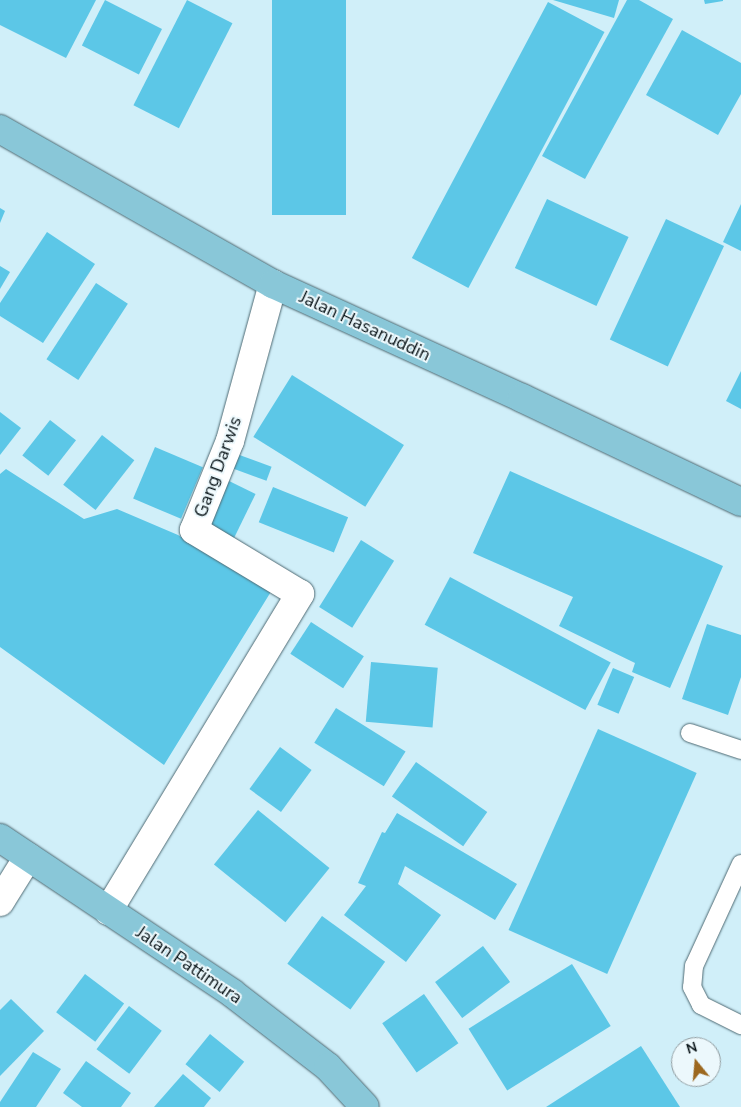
<!DOCTYPE html>
<style>
body{margin:0}
#map{position:relative;width:741px;height:1107px;overflow:hidden;background:#d0eff9;font-family:"Nunito Sans",sans-serif}
div>[style]{position:absolute}
[style*='--x']{left:calc(var(--x)*1px);top:calc(var(--y)*1px);width:calc(var(--w)*1px);rotate:calc(var(--a)*1deg)}
.building>*{inset:0;background:#5cc7e7;transform-origin:0 0}
.roads{filter:drop-shadow(0 0 1px #4f6a73) drop-shadow(0 0 1px #4f6a73)}
.lane>*{height:18px;margin:-9px;padding:0 9px;transform-origin:9px;border-radius:9px;background:#fff}
.street>*{height:28px;margin:-14px;padding:0 14px;transform-origin:14px;border-radius:14px;background:#fff}
.primary>*{height:28px;margin:-14px;padding:0 14px;transform-origin:14px;border-radius:14px;background:#89c7d8}
span{translate:-50% -50%;white-space:nowrap;text-align:center;line-height:1.15;-webkit-text-stroke:4px #ecf8fc;paint-order:stroke}
.street-label{font-size:18px;color:#091418}
.north{position:absolute;left:671px;top:1037px;width:50px;height:50px;box-sizing:border-box;background:#ecf8fc;border:1px solid #919da1;border-radius:50%;rotate:343deg;font-size:14px;font-weight:700;line-height:20px;text-align:center;color:#091418}
.north::after{content:'';display:block;margin:auto;width:18px;height:22px;background:#9c681f;clip-path:polygon(50% 0,100% 100%,50% 72%,0 100%)}
</style>
<div id="map">
<div class="building">
<i style="clip-path:polygon(0 0,96px 0,66px 58px,0 25px)"></i>
<i style="left:105px;top:0;width:64px;height:51px;rotate:27deg"></i>
<i style="left:187px;top:0;width:51px;height:118px;rotate:27deg"></i>
<i style="left:272px;top:0;width:74px;height:215px"></i>
<i style="clip-path:polygon(553px 0,619px 0,614px 18px)"></i>
<i style="clip-path:polygon(627px 0,639px 0,673px 19px,585px 179px,542px 156px)"></i>
<i style="clip-path:polygon(704px 0,723px 0,723px 1px,705px 4px)"></i>
<i style="left:548px;top:2px;width:64px;height:290px;rotate:28deg"></i>
<i style="clip-path:polygon(682px 30px,741px 63px,741px 94px,718px 135px,646px 95px)"></i>
<i style="left:547px;top:199px;width:90px;height:76px;rotate:25deg"></i>
<i style="clip-path:polygon(741px 204px,741px 251px,723px 242px)"></i>
<i style="clip-path:polygon(0 208px,5px 211px,0 223px)"></i>
<i style="left:666px;top:219px;width:64px;height:133px;rotate:25deg"></i>
<i style="clip-path:polygon(47px 232px,95px 264px,43px 343px,0 316px,0 303px)"></i>
<i style="clip-path:polygon(0 266px,10px 272px,0 289px)"></i>
<i style="left:96px;top:283px;width:38px;height:91px;rotate:33deg"></i>
<i style="clip-path:polygon(741px 371px,741px 409px,726px 401px)"></i>
<i style="left:292px;top:375px;width:132px;height:73px;rotate:32deg"></i>
<i style="clip-path:polygon(0 412px,21px 428px,0 455px)"></i>
<i style="left:50px;top:420px;width:33px;height:45px;rotate:38deg"></i>
<i style="left:102px;top:435px;width:41px;height:63px;rotate:38deg"></i>
<i style="left:155px;top:447px;width:52px;height:56px;rotate:23deg"></i>
<i style="left:234px;top:453px;width:40px;height:15px;rotate:20deg"></i>
<i style="clip-path:polygon(6px 469px,84px 519px,117px 509px,178px 535px,272px 590px,164px 765px,0 647px,0 474px)"></i>
<i style="clip-path:polygon(510px 471px,723px 566px,670px 688px,632px 672px,635px 663px,559px 626px,573px 597px,473px 553px)"></i>
<i style="left:225px;top:479px;width:34px;height:53px;rotate:26deg"></i>
<i style="left:273px;top:487px;width:81px;height:38px;rotate:22deg"></i>
<i style="left:361px;top:540px;width:39px;height:79px;rotate:32deg"></i>
<i style="left:450px;top:577px;width:182px;height:54px;rotate:28deg"></i>
<i style="left:311px;top:622px;width:63px;height:38px;rotate:33deg"></i>
<i style="clip-path:polygon(707px 624px,741px 635px,741px 677px,728px 715px,682px 699px)"></i>
<i style="left:371px;top:662px;width:67px;height:60px;rotate:5deg"></i>
<i style="left:613px;top:668px;width:23px;height:40px;rotate:23deg"></i>
<i style="left:336px;top:708px;width:82px;height:41px;rotate:32deg"></i>
<i style="left:598px;top:729px;width:108px;height:220px;rotate:24deg"></i>
<i style="left:280px;top:747px;width:39px;height:52px;rotate:36deg"></i>
<i style="left:416px;top:762px;width:87px;height:42px;rotate:35deg"></i>
<i style="left:258px;top:810px;width:92px;height:70px;rotate:39deg"></i>
<i style="clip-path:polygon(397px 813px,517px 884px,495px 920px,405px 866px,398px 884px,441px 915px,406px 962px,344px 915px,366px 886px,358px 883px,382px 832px,385px 833px)"></i>
<i style="left:322px;top:916px;width:78px;height:59px;rotate:36deg"></i>
<i style="left:483px;top:946px;width:45px;height:60px;rotate:53deg"></i>
<i style="left:572px;top:964px;width:73px;height:122px;rotate:58deg"></i>
<i style="left:85px;top:974px;width:49px;height:48px;rotate:37deg"></i>
<i style="left:424px;top:994px;width:60px;height:51px;rotate:55deg"></i>
<i style="clip-path:polygon(11px 999px,44px 1031px,0 1076px,0 1010px)"></i>
<i style="left:129px;top:1006px;width:41px;height:54px;rotate:37deg"></i>
<i style="left:210px;top:1034px;width:44px;height:39px;rotate:39deg"></i>
<i style="clip-path:polygon(641px 1046px,680px 1107px,546px 1107px)"></i>
<i style="clip-path:polygon(33px 1052px,61px 1069px,36px 1107px,0 1107px,0 1102px)"></i>
<i style="clip-path:polygon(86px 1061px,131px 1093px,121px 1107px,82px 1107px,63px 1093px)"></i>
<i style="clip-path:polygon(183px 1074px,211px 1098px,204px 1107px,154px 1107px)"></i>
</div>
<div class="roads">
<div class="lane">
<i style="--x:690;--y:733;--w:54;--a:18.4"></i>
<i style="--x:741;--y:864;--w:112;--a:114.7"></i>
<i style="--x:694;--y:966;--w:21;--a:95"></i>
<i style="--x:692;--y:987;--w:20;--a:63"></i>
<i style="--x:701;--y:1005;--w:45;--a:26.6"></i>
</div>
<div class="street">
<i style="--x:0;--y:902;--w:53;--a:-58.1"></i>
<i style="--x:108;--y:911;--w:371;--a:-58.8"></i>
<i style="--x:300;--y:594;--w:124;--a:-148.9"></i>
<i style="--x:194;--y:530;--w:96;--a:-68"></i>
<i style="--x:230;--y:441;--w:163;--a:-74.7"></i>
</div>
<div class="primary">
<i style="--x:0;--y:129;--w:314;--a:29.6"></i>
<i style="--x:273;--y:284;--w:274;--a:24.6"></i>
<i style="--x:522;--y:398;--w:242;--a:25.4"></i>
<i style="--x:0;--y:838;--w:279;--a:33.7"></i>
<i style="--x:232;--y:993;--w:121;--a:37.6"></i>
<i style="--x:328;--y:1067;--w:54;--a:47.2"></i>
</div>
</div>
<div class="street-label">
<span style="left:365px;top:326px;rotate:25deg">Jalan Hasanuddin</span>
<span style="left:218px;top:467px;rotate:-70deg">Gang Darwis</span>
<span style="left:189px;top:965px;rotate:34deg">Jalan Pattimura</span>
</div>
<div class="north">N</div>
</div>
